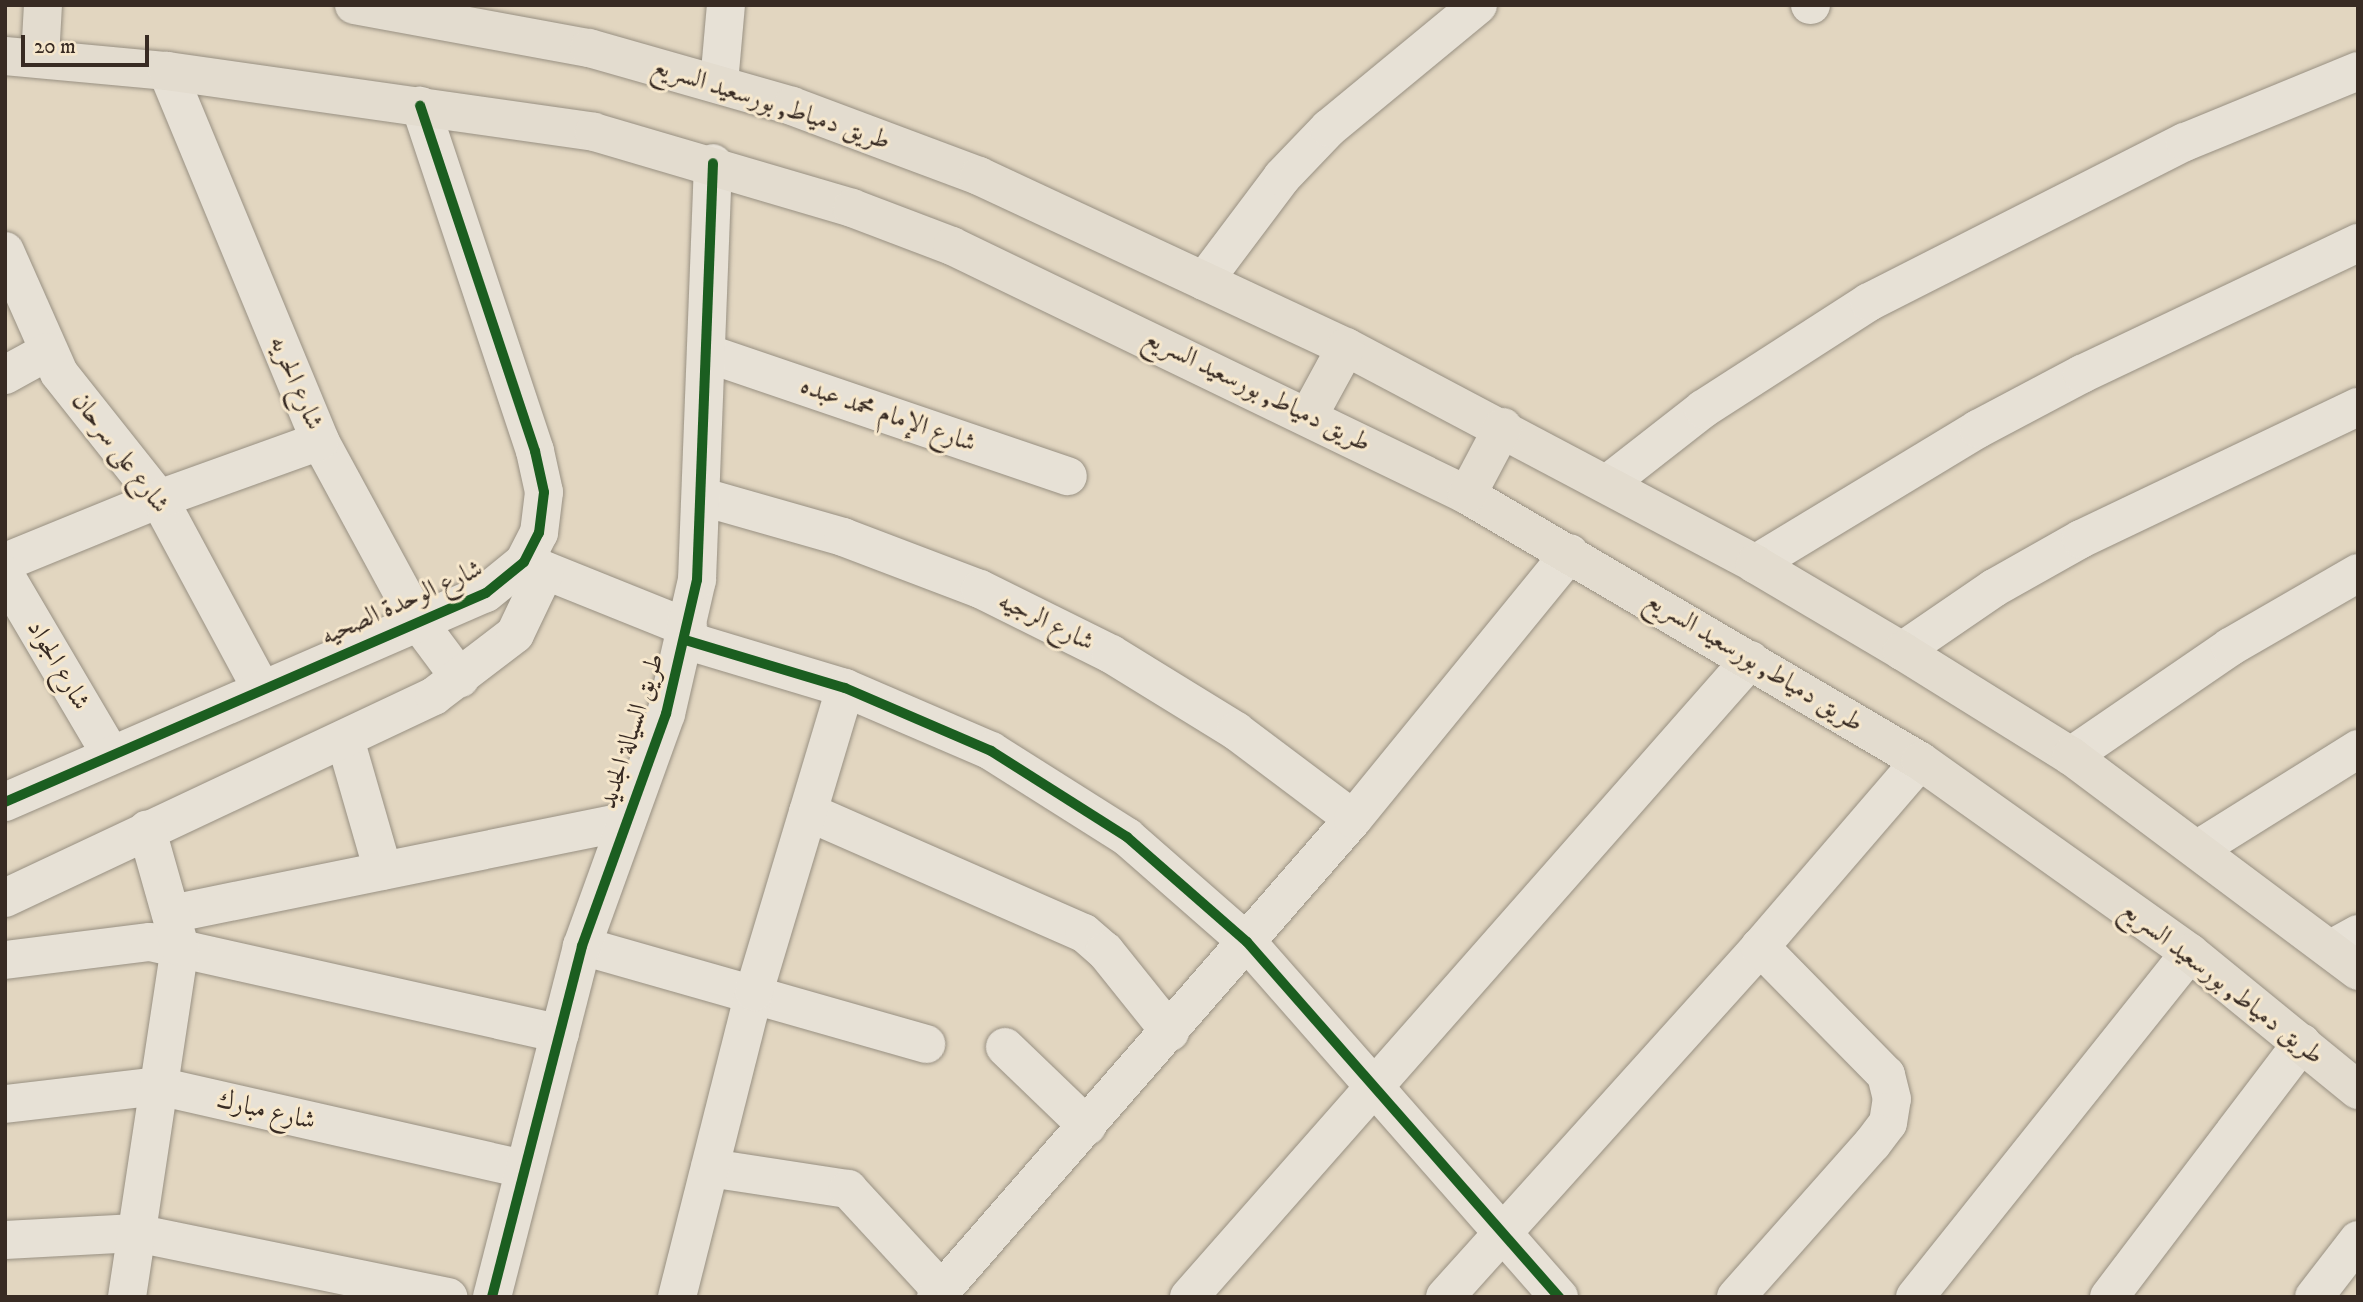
<!DOCTYPE html>
<meta charset="utf-8">
<style>
body{margin:0}
#map{position:relative;width:2363px;height:1302px;overflow:hidden;background:#e2d6c0;font-family:"IM FELL DW Pica",Amiri,serif}
div>[style]{position:absolute}
[style*='--x']{left:calc(var(--x)*1px);top:calc(var(--y)*1px);width:calc(var(--w)*1px);rotate:calc(var(--a)*1deg)}
.roads{filter:drop-shadow(0 0 2px #989082) drop-shadow(0 0 2px #989082)}
.minor>*{height:38px;margin:-19px;padding:0 19px;transform-origin:19px;border-radius:19px;background:#e7e1d6}
.tertiary>*{height:38px;margin:-19px;padding:0 19px;transform-origin:19px;border-radius:19px;background:#e7e1d6}
.trunk>*{height:38px;margin:-19px;padding:0 19px;transform-origin:19px;border-radius:19px;background:#e3dccf}
.cycleway>*{height:10px;margin:-5px;padding:0 5px;transform-origin:5px;border-radius:5px;background:#1b5e20}
span{translate:-50% -50%;white-space:nowrap;text-align:center;line-height:1.15;-webkit-text-stroke:6px #f6e7cc;paint-order:stroke}
.street-label{font-size:26px;color:#382b23}
.frame{position:absolute;inset:0;border:7px solid #382b23;pointer-events:none}
.scale{position:absolute;left:21px;top:35px;width:128px;height:32px;box-sizing:border-box;border:4px solid #382b23;border-top:0;padding-left:9px;font-size:21px;line-height:24px;white-space:nowrap;color:#382b23;-webkit-text-stroke:5px #f6e7cc;paint-order:stroke}
</style>
<div id="map">
<div class="roads">
<div class="minor">
<i style="--x:1810;--y:5;--w:1;--a:0"></i>
<i style="--x:167;--y:71;--w:400;--a:67.5"></i>
<i style="--x:320;--y:441;--w:207;--a:61.5"></i>
<i style="--x:419;--y:623;--w:69;--a:53.3"></i>
<i style="--x:719;--y:83;--w:78;--a:-84.9"></i>
<i style="--x:5;--y:251;--w:133;--a:66.1"></i>
<i style="--x:59;--y:373;--w:161;--a:51.6"></i>
<i style="--x:159;--y:499;--w:217;--a:61.7"></i>
<i style="--x:1204;--y:281;--w:130;--a:-53.1"></i>
<i style="--x:1282;--y:177;--w:68;--a:-46.2"></i>
<i style="--x:1329;--y:128;--w:193;--a:-39.5"></i>
<i style="--x:709;--y:354;--w:379;--a:18.8"></i>
<i style="--x:5;--y:375;--w:48;--a:-28.7"></i>
<i style="--x:1607;--y:484;--w:122;--a:-38"></i>
<i style="--x:1703;--y:409;--w:197;--a:-32.8"></i>
<i style="--x:1869;--y:302;--w:354;--a:-26.9"></i>
<i style="--x:2185;--y:142;--w:187;--a:-22.3"></i>
<i style="--x:703;--y:497;--w:146;--a:15.9"></i>
<i style="--x:843;--y:537;--w:147;--a:20.8"></i>
<i style="--x:980;--y:589;--w:146;--a:26.4"></i>
<i style="--x:1111;--y:654;--w:147;--a:31.6"></i>
<i style="--x:1236;--y:731;--w:146;--a:36.9"></i>
<i style="--x:5;--y:562;--w:166;--a:-22.2"></i>
<i style="--x:159;--y:499;--w:171;--a:-19.8"></i>
<i style="--x:524;--y:562;--w:177;--a:21.9"></i>
<i style="--x:1755;--y:564;--w:261;--a:-31.2"></i>
<i style="--x:1978;--y:429;--w:118;--a:-27.9"></i>
<i style="--x:2082;--y:374;--w:306;--a:-25.4"></i>
<i style="--x:5;--y:575;--w:209;--a:59.5"></i>
<i style="--x:685;--y:640;--w:167;--a:16.7"></i>
<i style="--x:845;--y:688;--w:159;--a:23.3"></i>
<i style="--x:991;--y:751;--w:161;--a:32.3"></i>
<i style="--x:1127;--y:837;--w:159;--a:41.2"></i>
<i style="--x:1247;--y:942;--w:473;--a:48.7"></i>
<i style="--x:1902;--y:651;--w:112;--a:-34.4"></i>
<i style="--x:1994;--y:588;--w:100;--a:-29.4"></i>
<i style="--x:2081;--y:539;--w:307;--a:-25.5"></i>
<i style="--x:345;--y:739;--w:137;--a:73.9"></i>
<i style="--x:2071;--y:756;--w:193;--a:-34.4"></i>
<i style="--x:2230;--y:647;--w:148;--a:-30"></i>
<i style="--x:5;--y:802;--w:524;--a:-23.49"></i>
<i style="--x:486;--y:593;--w:49;--a:-39.2"></i>
<i style="--x:524;--y:562;--w:33;--a:-63"></i>
<i style="--x:539;--y:533;--w:41;--a:-83"></i>
<i style="--x:544;--y:492;--w:42;--a:-102.4"></i>
<i style="--x:535;--y:451;--w:364;--a:-108.4"></i>
<i style="--x:808;--y:812;--w:301;--a:23.7"></i>
<i style="--x:1084;--y:933;--w:28;--a:41"></i>
<i style="--x:1105;--y:951;--w:104;--a:51.3"></i>
<i style="--x:2198;--y:849;--w:189;--a:-32"></i>
<i style="--x:5;--y:898;--w:474;--a:-25.2"></i>
<i style="--x:434;--y:696;--w:102;--a:-37.4"></i>
<i style="--x:515;--y:634;--w:70;--a:-64.5"></i>
<i style="--x:171;--y:914;--w:465;--a:-11.5"></i>
<i style="--x:582;--y:946;--w:358;--a:15.9"></i>
<i style="--x:2331;--y:949;--w:31;--a:-29"></i>
<i style="--x:5;--y:960;--w:146;--a:-7.1"></i>
<i style="--x:150;--y:942;--w:420;--a:12.6"></i>
<i style="--x:1005;--y:1047;--w:114;--a:43.9"></i>
<i style="--x:5;--y:1104;--w:154;--a:-6.7"></i>
<i style="--x:158;--y:1086;--w:375;--a:12.8"></i>
<i style="--x:710;--y:1168;--w:140;--a:8.7"></i>
<i style="--x:848;--y:1189;--w:139;--a:47.3"></i>
<i style="--x:5;--y:1240;--w:131;--a:-3.1"></i>
<i style="--x:136;--y:1233;--w:319;--a:11.6"></i>
<i style="--x:127;--y:1297;--w:354;--a:-81.4"></i>
<i style="--x:180;--y:947;--w:122;--a:-105.8"></i>
<i style="--x:677;--y:1297;--w:315;--a:-75.8"></i>
<i style="--x:754;--y:992;--w:317;--a:-73.3"></i>
<i style="--x:936;--y:1297;--w:634;--a:-48.9"></i>
<i style="--x:1353;--y:819;--w:343;--a:-50.8"></i>
<i style="--x:1189;--y:1297;--w:849;--a:-48.63"></i>
<i style="--x:1445;--y:1297;--w:471;--a:-48"></i>
<i style="--x:1760;--y:947;--w:245;--a:-49.3"></i>
<i style="--x:1736;--y:1297;--w:205;--a:-48.4"></i>
<i style="--x:1872;--y:1144;--w:26;--a:-53"></i>
<i style="--x:1888;--y:1123;--w:24;--a:-81"></i>
<i style="--x:1892;--y:1099;--w:25;--a:-104"></i>
<i style="--x:1886;--y:1075;--w:180;--a:-134.5"></i>
<i style="--x:1915;--y:1297;--w:440;--a:-51.4"></i>
<i style="--x:2109;--y:1297;--w:319;--a:-52.8"></i>
<i style="--x:2314;--y:1297;--w:72;--a:-52.3"></i>
</div>
<div class="tertiary">
<i style="--x:492;--y:1297;--w:362;--a:-75.6"></i>
<i style="--x:582;--y:946;--w:247;--a:-70.1"></i>
<i style="--x:666;--y:714;--w:138;--a:-77"></i>
<i style="--x:697;--y:580;--w:417;--a:-87.8"></i>
</div>
<div class="trunk">
<i style="--x:354;--y:5;--w:239;--a:10.4"></i>
<i style="--x:589;--y:48;--w:211;--a:15.9"></i>
<i style="--x:792;--y:106;--w:200;--a:20.5"></i>
<i style="--x:979;--y:176;--w:405;--a:25"></i>
<i style="--x:1346;--y:347;--w:463;--a:27.9"></i>
<i style="--x:1755;--y:564;--w:171;--a:30.6"></i>
<i style="--x:1902;--y:651;--w:199;--a:31.9"></i>
<i style="--x:2071;--y:756;--w:359;--a:36.8"></i>
<i style="--x:5;--y:56;--w:163;--a:5.3"></i>
<i style="--x:167;--y:71;--w:431;--a:8.1"></i>
<i style="--x:594;--y:132;--w:269;--a:16.4"></i>
<i style="--x:852;--y:208;--w:107;--a:20.8"></i>
<i style="--x:952;--y:246;--w:572;--a:25.8"></i>
<i style="--x:1467;--y:495;--w:525;--a:30.42"></i>
<i style="--x:1920;--y:761;--w:331;--a:35.4"></i>
<i style="--x:2190;--y:953;--w:217;--a:39.2"></i>
<i style="--x:40;--y:58;--w:53;--a:-86.8"></i>
<i style="--x:1309;--y:415;--w:77;--a:-61.4"></i>
<i style="--x:1467;--y:495;--w:77;--a:-62.1"></i>
</div>
</div>
<div class="cycleway">
<i style="--x:685;--y:640;--w:167;--a:16.7"></i>
<i style="--x:845;--y:688;--w:159;--a:23.3"></i>
<i style="--x:991;--y:751;--w:161;--a:32.3"></i>
<i style="--x:1127;--y:837;--w:159;--a:41.2"></i>
<i style="--x:1247;--y:942;--w:473;--a:48.7"></i>
<i style="--x:5;--y:802;--w:524;--a:-23.49"></i>
<i style="--x:486;--y:593;--w:49;--a:-39.2"></i>
<i style="--x:524;--y:562;--w:33;--a:-63"></i>
<i style="--x:539;--y:533;--w:41;--a:-83"></i>
<i style="--x:544;--y:492;--w:42;--a:-102.4"></i>
<i style="--x:535;--y:451;--w:364;--a:-108.4"></i>
<i style="--x:492;--y:1297;--w:362;--a:-75.6"></i>
<i style="--x:582;--y:946;--w:247;--a:-70.1"></i>
<i style="--x:666;--y:714;--w:138;--a:-77"></i>
<i style="--x:697;--y:580;--w:417;--a:-87.8"></i>
</div>
<div class="street-label">
<span style="left:771px;top:104px;rotate:18deg">طريق دمياط, بورسعيد السريع</span>
<span style="left:296px;top:383px;rotate:67deg">شارع الحريه</span>
<span style="left:1257px;top:391px;rotate:26deg">طريق دمياط, بورسعيد السريع</span>
<span style="left:888px;top:415px;rotate:19deg">شارع الإمام محمد عبده</span>
<span style="left:120px;top:453px;rotate:53deg">شارع على سرحان</span>
<span style="left:402px;top:603px;rotate:-24deg">شارع الوحدة الصحيه</span>
<span style="left:1046px;top:622px;rotate:26deg">شارع الرجيه</span>
<span style="left:1754px;top:662px;rotate:31deg">طريق دمياط, بورسعيد السريع</span>
<span style="left:58px;top:665px;rotate:60deg">شارع الجواد</span>
<span style="left:632px;top:731px;rotate:-72deg">طريق السيالة الجديد</span>
<span style="left:2222px;top:983px;rotate:38deg">طريق دمياط, بورسعيد السريع</span>
<span style="left:266px;top:1111px;rotate:13deg">شارع مبارك</span>
</div>
<div class="frame"></div>
<div class="scale">20 m</div>
</div>
